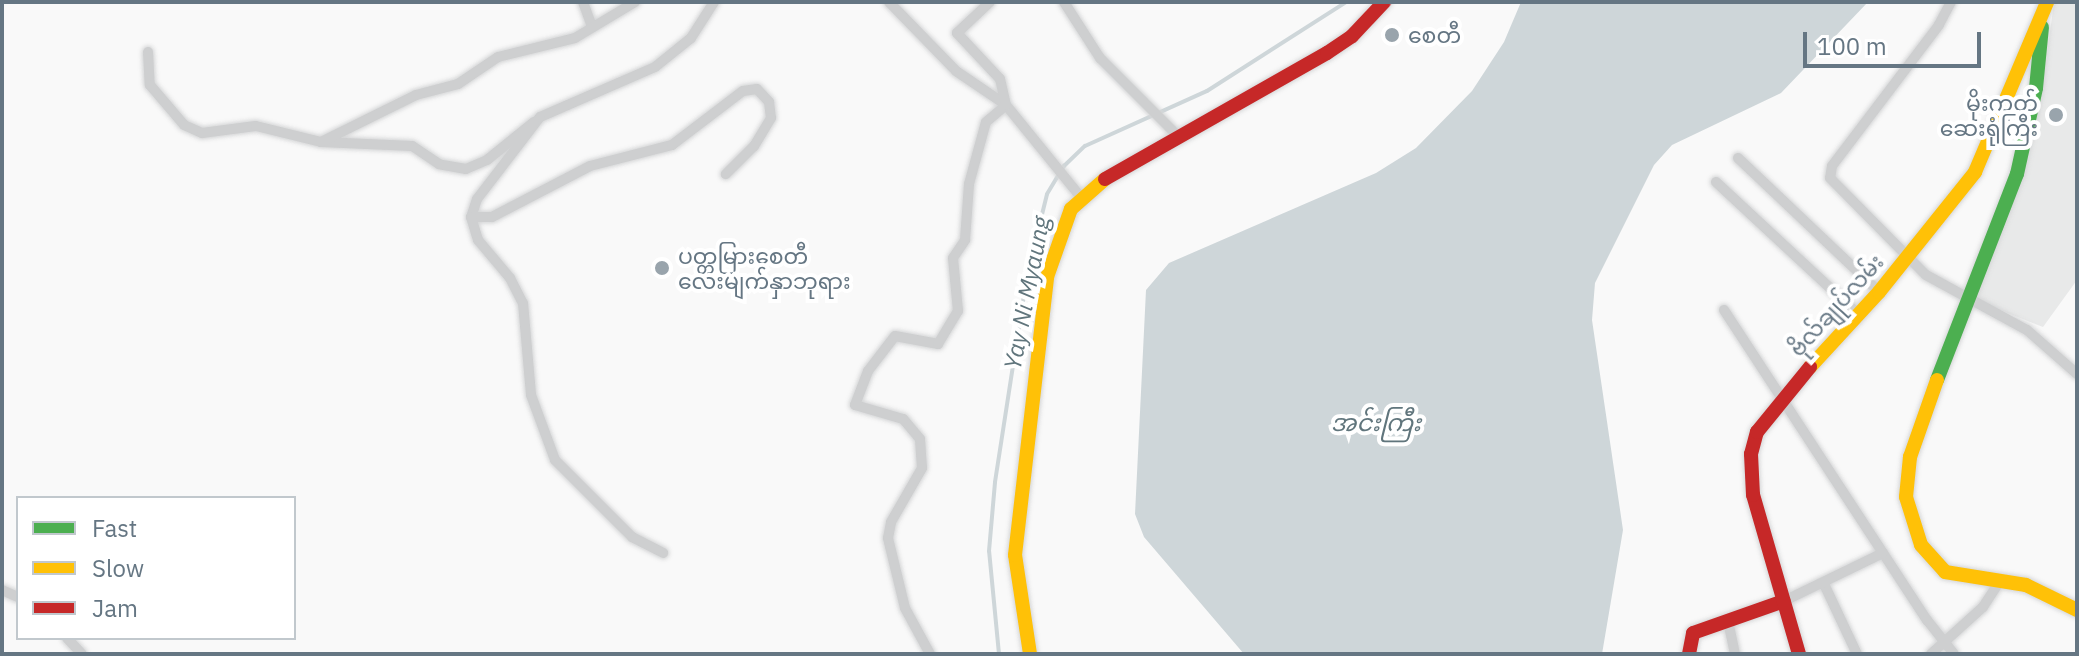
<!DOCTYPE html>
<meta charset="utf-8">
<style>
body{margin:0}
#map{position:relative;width:2079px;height:656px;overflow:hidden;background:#f9f9f9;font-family:"IBM Plex Sans","Noto Sans Myanmar",sans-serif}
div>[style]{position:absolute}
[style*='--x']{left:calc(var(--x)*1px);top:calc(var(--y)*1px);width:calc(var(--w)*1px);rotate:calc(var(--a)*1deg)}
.built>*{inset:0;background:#e8e9e9}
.water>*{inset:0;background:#ced6d9}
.stream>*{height:4px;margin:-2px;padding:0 2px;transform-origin:2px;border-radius:2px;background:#ced6d9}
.roads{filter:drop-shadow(0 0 2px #d5d6d7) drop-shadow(0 0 2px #d5d6d7)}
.street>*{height:10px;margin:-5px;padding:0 5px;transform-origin:5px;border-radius:5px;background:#cecfd0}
.fast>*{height:14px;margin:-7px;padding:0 7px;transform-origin:7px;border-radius:7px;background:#4caf50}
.slow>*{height:14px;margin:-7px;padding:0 7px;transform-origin:7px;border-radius:7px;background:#ffc107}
.jam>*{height:14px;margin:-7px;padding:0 7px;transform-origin:7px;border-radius:7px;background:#c62828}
.dots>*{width:22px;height:22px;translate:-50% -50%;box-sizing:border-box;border:4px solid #fff;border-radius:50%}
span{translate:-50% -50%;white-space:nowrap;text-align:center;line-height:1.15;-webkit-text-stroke:8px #fff;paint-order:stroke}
.poi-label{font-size:22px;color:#657683}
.left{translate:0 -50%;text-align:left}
.right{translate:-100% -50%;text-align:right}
.street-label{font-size:22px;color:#657683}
.water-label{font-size:24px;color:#60757c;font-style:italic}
.frame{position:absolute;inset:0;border:4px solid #657683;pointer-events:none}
.legend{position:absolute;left:16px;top:496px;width:280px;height:144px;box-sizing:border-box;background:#fff;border:2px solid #c1c8cd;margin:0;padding:10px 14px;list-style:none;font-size:24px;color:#657683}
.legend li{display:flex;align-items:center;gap:16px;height:40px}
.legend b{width:40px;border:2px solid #c1c8cd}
.scale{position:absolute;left:1803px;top:32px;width:178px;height:36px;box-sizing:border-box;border:4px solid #657683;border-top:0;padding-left:10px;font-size:24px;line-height:28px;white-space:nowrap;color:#657683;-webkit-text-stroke:6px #fff;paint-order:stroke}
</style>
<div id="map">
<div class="built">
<i style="clip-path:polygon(2054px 2px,2077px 2px,2077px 280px,2043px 327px,1975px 300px,2019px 187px,2045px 69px)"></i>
</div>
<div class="water">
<i style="clip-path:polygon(1521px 2px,1868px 2px,1781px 93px,1672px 145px,1654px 165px,1595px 283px,1592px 320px,1623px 530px,1602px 654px,1244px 654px,1144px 537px,1135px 514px,1146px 290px,1169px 263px,1376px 173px,1416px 148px,1472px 91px,1504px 42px)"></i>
</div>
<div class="stream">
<i style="--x:999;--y:654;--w:103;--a:-95.5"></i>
<i style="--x:989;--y:551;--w:69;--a:-85"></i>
<i style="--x:995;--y:482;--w:209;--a:-81.2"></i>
<i style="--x:1027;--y:275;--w:83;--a:-76.1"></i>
<i style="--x:1047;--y:194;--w:33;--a:-59"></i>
<i style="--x:1064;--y:166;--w:29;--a:-44"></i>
<i style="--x:1085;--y:146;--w:134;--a:-24.3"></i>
<i style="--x:1207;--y:91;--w:165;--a:-32.6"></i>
</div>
<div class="roads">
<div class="street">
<i style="--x:583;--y:2;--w:27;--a:70"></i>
<i style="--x:714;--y:2;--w:43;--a:122.6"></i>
<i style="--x:691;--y:38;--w:46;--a:141.1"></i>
<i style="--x:655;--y:67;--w:125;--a:156.5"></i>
<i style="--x:540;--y:117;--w:103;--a:127.5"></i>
<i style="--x:477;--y:199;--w:19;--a:108"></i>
<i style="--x:471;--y:217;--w:21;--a:0"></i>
<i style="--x:492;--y:217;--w:110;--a:-27.5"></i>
<i style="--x:590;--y:166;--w:85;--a:-14.4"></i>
<i style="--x:672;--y:145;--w:89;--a:-37.3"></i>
<i style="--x:743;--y:91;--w:14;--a:-8"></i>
<i style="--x:757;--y:89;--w:18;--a:47"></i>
<i style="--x:769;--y:102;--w:16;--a:83"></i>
<i style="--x:771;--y:118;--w:33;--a:121"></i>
<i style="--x:754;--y:146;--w:40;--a:135"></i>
<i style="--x:889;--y:2;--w:96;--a:45.8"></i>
<i style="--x:956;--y:71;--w:60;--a:34.2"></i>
<i style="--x:1006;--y:105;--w:117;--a:50.9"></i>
<i style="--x:1064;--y:2;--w:67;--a:57.3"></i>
<i style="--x:1100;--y:58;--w:112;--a:45"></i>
<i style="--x:1951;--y:2;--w:26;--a:118"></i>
<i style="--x:1939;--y:25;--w:177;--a:127.2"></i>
<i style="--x:1832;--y:166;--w:12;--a:99"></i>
<i style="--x:1830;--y:178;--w:136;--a:45.3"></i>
<i style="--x:1926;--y:275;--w:115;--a:28.6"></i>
<i style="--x:2027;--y:330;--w:67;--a:41.3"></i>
<i style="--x:148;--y:52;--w:33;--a:87"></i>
<i style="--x:150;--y:85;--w:52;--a:49.6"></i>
<i style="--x:184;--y:125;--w:20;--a:24"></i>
<i style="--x:202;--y:133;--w:54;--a:-7.4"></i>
<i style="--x:256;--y:126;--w:67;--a:13.8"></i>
<i style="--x:534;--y:122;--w:60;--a:141"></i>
<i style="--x:487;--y:160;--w:23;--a:157"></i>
<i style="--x:466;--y:169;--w:27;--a:-170"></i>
<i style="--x:439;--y:164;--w:32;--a:-146"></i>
<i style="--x:412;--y:146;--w:91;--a:-177.5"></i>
<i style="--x:321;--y:142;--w:106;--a:-26.3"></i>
<i style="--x:416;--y:95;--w:43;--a:-14.7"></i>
<i style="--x:458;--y:84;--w:48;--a:-34"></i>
<i style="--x:498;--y:57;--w:79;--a:-13.9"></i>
<i style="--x:575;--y:38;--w:70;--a:-31"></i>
<i style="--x:1738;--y:158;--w:195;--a:43.5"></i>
<i style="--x:1716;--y:182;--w:195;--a:42.9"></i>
<i style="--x:471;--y:217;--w:24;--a:73"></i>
<i style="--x:478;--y:240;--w:50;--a:49.9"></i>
<i style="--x:510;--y:278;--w:28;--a:63"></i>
<i style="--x:523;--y:303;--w:92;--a:85"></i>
<i style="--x:531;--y:395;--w:69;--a:69.7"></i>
<i style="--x:555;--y:460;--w:109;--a:45"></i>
<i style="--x:632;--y:537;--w:35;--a:27"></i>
<i style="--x:1724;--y:310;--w:371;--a:56.8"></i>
<i style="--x:1927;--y:620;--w:43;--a:51.5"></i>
<i style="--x:1824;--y:584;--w:77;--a:64.8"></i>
<i style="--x:2;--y:590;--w:17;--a:24"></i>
<i style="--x:1784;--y:601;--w:110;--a:-25.9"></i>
<i style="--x:1728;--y:621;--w:34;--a:78"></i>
<i style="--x:67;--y:638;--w:22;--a:47"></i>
<i style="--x:930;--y:654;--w:52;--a:-118.5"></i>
<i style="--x:905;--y:608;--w:72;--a:-103.7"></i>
<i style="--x:888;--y:538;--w:16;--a:-79"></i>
<i style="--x:891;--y:522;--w:62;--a:-60.1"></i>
<i style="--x:922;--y:468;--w:29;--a:-94"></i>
<i style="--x:920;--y:439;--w:26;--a:-130"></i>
<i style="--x:903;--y:419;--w:50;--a:-163.7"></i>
<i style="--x:855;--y:405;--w:36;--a:-69"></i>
<i style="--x:868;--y:371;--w:44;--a:-52.4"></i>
<i style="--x:895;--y:336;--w:44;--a:10.5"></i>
<i style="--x:938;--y:344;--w:39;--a:-59"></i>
<i style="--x:958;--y:311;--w:53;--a:-95.4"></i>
<i style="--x:953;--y:258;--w:22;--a:-56"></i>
<i style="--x:965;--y:240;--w:56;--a:-85.9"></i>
<i style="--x:969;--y:184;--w:64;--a:-74.7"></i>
<i style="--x:986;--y:122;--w:26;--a:-40"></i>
<i style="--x:1006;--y:105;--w:27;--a:-103"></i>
<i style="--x:1000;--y:79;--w:63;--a:-133.1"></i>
<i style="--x:957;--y:33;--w:45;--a:-43.2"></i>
<i style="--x:1931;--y:654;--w:70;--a:-42.1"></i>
<i style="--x:1983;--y:607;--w:31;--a:-57"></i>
</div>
<div class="fast">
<i style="--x:1937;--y:380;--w:221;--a:-68.8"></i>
<i style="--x:2017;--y:174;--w:88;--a:-77.5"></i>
<i style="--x:2036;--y:88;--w:61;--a:-84.4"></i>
</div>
<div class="slow">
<i style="--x:1810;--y:367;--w:102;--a:-47.4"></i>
<i style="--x:1879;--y:292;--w:154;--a:-51.3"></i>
<i style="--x:1975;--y:172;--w:185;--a:-67"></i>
<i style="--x:1937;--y:380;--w:82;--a:109.3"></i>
<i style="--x:1910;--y:457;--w:40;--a:95.7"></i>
<i style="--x:1906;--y:497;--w:50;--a:72.6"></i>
<i style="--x:1921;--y:545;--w:36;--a:48"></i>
<i style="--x:1945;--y:572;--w:82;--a:9.1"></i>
<i style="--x:2026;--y:585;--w:57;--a:26.1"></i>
<i style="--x:1030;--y:654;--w:100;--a:-98.6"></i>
<i style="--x:1015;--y:555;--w:280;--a:-83.4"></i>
<i style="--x:1047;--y:277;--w:72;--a:-70.6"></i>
<i style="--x:1071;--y:209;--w:45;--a:-41.4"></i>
</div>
<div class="jam">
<i style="--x:1105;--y:179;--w:255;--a:-29.6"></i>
<i style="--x:1327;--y:53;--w:30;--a:-34"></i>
<i style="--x:1352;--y:36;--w:47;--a:-46.7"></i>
<i style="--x:1689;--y:654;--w:21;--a:-79"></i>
<i style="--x:1693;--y:633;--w:96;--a:-19.4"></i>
<i style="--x:1799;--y:654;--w:166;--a:-106.1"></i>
<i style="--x:1753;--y:495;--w:41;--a:-92.8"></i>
<i style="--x:1751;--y:454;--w:23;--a:-75"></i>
<i style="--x:1757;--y:432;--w:84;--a:-50.8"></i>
</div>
</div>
<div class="dots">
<i style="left:1392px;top:35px;background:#99a4ac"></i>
<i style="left:2056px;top:115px;background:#99a4ac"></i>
<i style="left:662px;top:268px;background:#99a4ac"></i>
</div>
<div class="poi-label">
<span class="left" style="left:1408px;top:35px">စေတီ</span>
<span class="right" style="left:2038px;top:115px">မိုးကုတ်‌<br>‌ဆေးရုံကြီး</span>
<span class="left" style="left:678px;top:268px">ပတ္တမြား‌စေတီ‌<br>လေးမျက်နှာဘုရား</span>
</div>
<div class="street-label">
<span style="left:1836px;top:305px;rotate:-48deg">ဗိုလ်‌ချုပ်‌လမ်း</span>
</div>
<div class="water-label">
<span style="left:1027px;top:293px;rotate:-79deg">Yay Ni Myaung</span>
<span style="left:1376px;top:423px">အင်းကြီး</span>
</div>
<div class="frame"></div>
<ul class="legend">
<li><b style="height:10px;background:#4caf50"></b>Fast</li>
<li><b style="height:10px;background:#ffc107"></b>Slow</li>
<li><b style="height:10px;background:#c62828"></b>Jam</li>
</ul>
<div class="scale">100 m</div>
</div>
